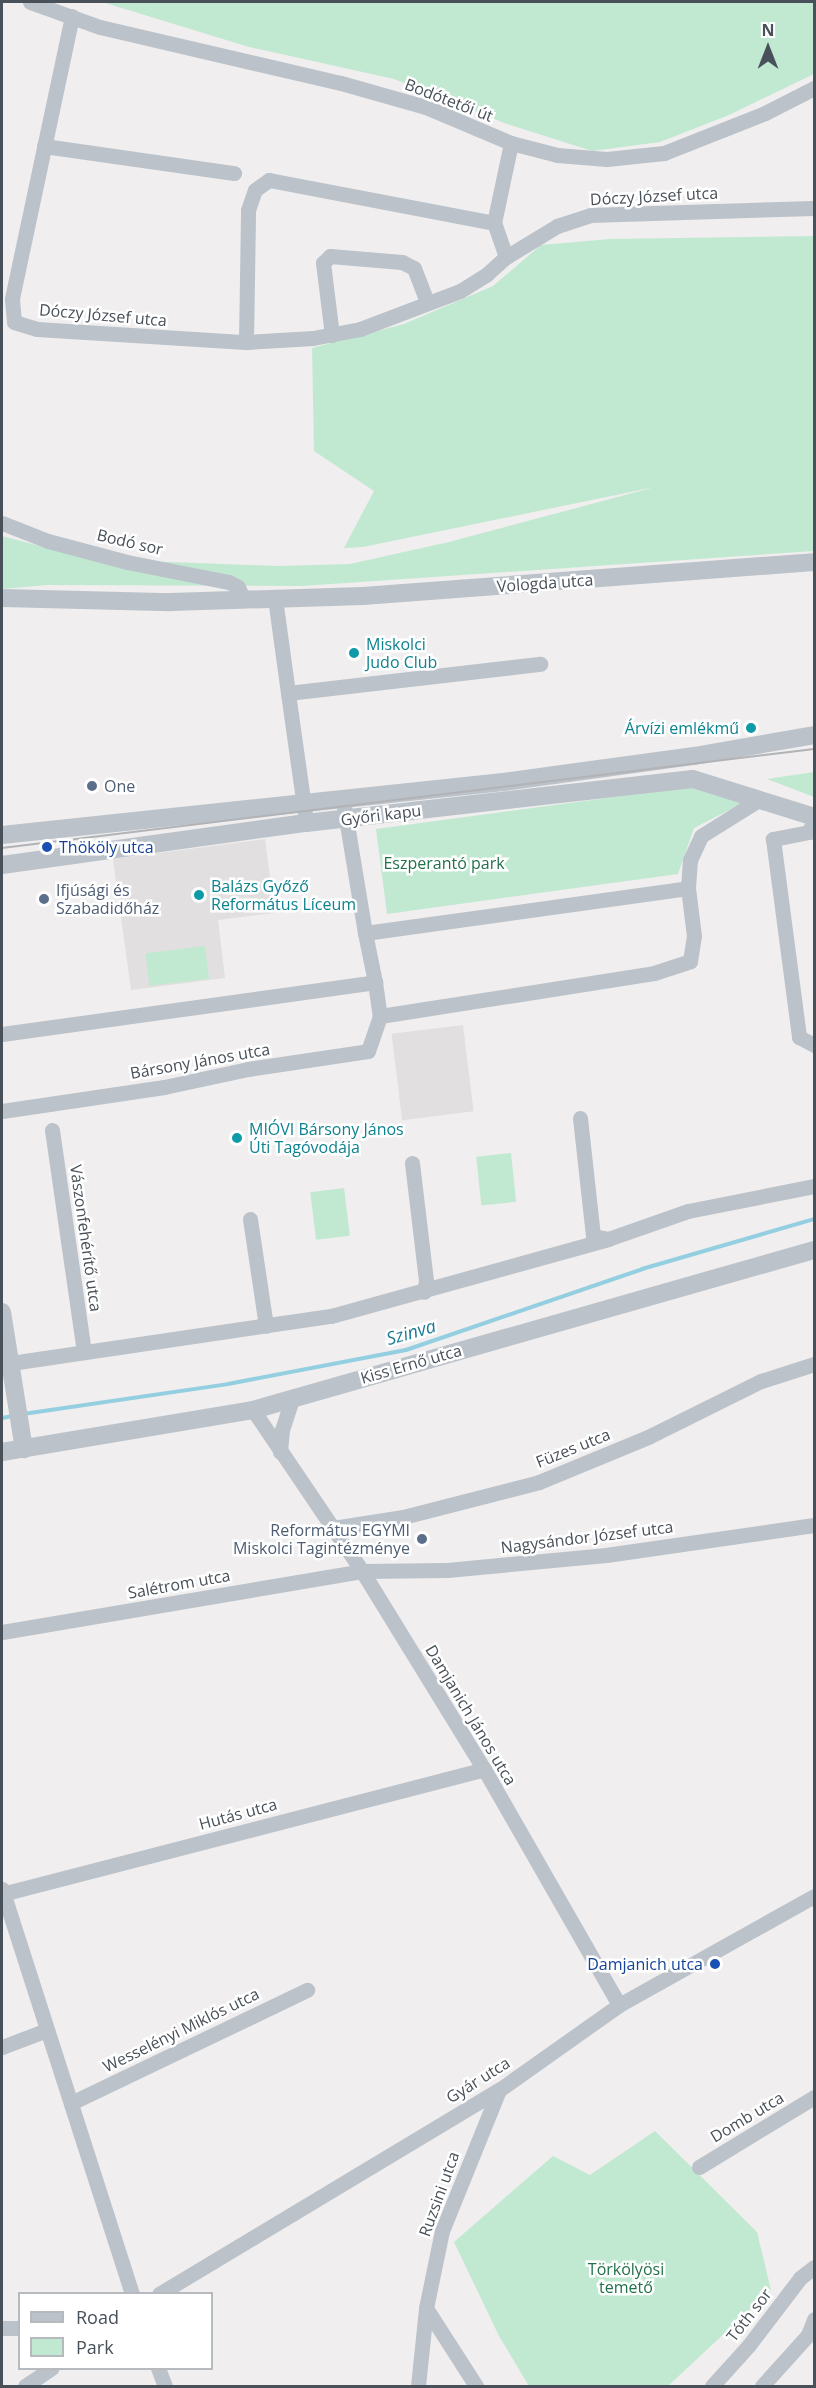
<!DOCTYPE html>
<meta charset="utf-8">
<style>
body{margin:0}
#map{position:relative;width:816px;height:2388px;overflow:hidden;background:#f0eeee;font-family:"Open Sans",sans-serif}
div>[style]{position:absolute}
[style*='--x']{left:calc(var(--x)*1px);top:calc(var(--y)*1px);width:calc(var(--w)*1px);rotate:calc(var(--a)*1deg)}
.education>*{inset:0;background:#e1dfdf;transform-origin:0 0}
.green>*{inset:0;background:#c1e9d1;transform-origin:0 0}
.stream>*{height:4px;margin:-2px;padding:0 2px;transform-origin:2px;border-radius:2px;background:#93cfe1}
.minor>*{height:15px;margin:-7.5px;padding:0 7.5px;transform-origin:7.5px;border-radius:7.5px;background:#bbc2c9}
.tertiary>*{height:18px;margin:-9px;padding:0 9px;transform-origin:9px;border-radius:9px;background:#bbc2c9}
.tram>*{height:1.5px;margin:-0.75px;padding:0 0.75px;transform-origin:0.75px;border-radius:0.75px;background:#b1b3b7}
.dots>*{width:16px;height:16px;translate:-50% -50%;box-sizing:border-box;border:3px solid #fff;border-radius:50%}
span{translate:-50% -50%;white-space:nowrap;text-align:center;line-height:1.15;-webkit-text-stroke:5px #fff;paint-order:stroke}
.street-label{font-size:16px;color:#485059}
.culture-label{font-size:16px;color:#0d838f}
.left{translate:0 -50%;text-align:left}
.right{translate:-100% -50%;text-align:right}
.service-label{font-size:16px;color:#4e5e75}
.transit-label{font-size:16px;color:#164399}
.park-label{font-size:16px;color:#22714b}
.water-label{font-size:18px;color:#1d7b96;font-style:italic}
.frame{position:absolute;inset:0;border:3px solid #485059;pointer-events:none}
.legend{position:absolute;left:18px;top:2292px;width:195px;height:78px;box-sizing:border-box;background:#fff;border:2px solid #b6b9bd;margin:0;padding:8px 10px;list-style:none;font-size:18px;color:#485059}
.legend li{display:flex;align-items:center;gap:12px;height:30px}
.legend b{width:30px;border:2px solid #b6b9bd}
.north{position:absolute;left:738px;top:18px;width:60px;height:60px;-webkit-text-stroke:4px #fff;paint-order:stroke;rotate:0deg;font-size:16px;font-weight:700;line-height:24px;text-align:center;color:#485059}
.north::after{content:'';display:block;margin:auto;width:21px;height:27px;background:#485059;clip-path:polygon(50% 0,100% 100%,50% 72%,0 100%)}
</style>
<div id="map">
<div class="education">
<i style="clip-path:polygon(265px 839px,275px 913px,218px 920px,225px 978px,131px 990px,113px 859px)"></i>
<i style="left:463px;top:1025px;width:87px;height:72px;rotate:83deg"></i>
</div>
<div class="green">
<i style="clip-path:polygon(102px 2px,814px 2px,814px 74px,729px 115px,660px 142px,592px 151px,507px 124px,394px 79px,249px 47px)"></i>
<i style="clip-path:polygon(814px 236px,814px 551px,302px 586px,47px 585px,2px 589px,2px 536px,89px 559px,279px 566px,350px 564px,449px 542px,655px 487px,363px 547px,344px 548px,374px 491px,314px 451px,312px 348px,404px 324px,493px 286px,541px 245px,610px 239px)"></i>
<i style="clip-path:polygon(814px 772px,814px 797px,767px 779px)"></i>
<i style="clip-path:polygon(696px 786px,743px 803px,694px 828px,678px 874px,387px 914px,376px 829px)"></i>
<i style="left:205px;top:946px;width:33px;height:60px;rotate:83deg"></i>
<i style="left:511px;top:1153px;width:49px;height:35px;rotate:84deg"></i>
<i style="left:344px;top:1188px;width:48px;height:34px;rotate:83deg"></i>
<i style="clip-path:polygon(655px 2131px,757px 2232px,771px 2290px,668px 2386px,529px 2386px,499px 2336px,454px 2242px,553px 2156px,590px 2175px)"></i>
</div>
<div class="stream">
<i style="--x:23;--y:1414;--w:207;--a:-8.3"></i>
<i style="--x:228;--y:1384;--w:181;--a:-10.8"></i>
<i style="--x:406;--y:1350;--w:250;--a:-18.9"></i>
<i style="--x:642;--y:1269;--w:179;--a:-16.2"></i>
<i style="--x:2;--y:1418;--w:11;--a:-10"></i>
</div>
<div class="minor">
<i style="--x:30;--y:2;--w:74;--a:19.7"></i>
<i style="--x:100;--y:27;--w:247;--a:13.1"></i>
<i style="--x:341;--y:83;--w:88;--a:15.8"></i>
<i style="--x:426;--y:107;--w:92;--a:23"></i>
<i style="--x:511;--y:143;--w:48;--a:14.6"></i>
<i style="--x:557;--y:155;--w:50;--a:4.6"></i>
<i style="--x:607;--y:159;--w:57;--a:-6"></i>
<i style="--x:664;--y:153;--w:109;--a:-21.6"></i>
<i style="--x:765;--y:113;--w:55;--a:-27"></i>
<i style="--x:72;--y:16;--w:289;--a:102"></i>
<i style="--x:12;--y:299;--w:23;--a:85"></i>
<i style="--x:14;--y:322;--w:24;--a:17"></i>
<i style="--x:37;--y:329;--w:209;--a:3.6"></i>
<i style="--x:246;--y:342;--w:67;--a:-3.4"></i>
<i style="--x:313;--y:338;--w:48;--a:-10.8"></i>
<i style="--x:360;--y:329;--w:107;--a:-20.8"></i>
<i style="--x:460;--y:291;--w:32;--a:-32"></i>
<i style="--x:487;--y:274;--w:25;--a:-42"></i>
<i style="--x:506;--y:257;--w:60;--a:-31.3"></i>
<i style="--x:557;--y:226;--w:35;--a:-18"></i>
<i style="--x:590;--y:215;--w:224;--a:-1.8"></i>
<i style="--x:44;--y:146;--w:192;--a:8.1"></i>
<i style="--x:506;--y:257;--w:36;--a:-109"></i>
<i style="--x:494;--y:223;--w:82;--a:-78"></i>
<i style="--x:332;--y:335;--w:73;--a:-97.1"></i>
<i style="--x:323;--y:263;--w:10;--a:-45"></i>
<i style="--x:330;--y:256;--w:72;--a:4.8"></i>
<i style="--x:402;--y:262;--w:13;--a:27"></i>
<i style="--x:414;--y:268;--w:36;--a:69"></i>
<i style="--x:246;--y:342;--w:132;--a:-89.1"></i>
<i style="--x:248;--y:210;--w:21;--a:-71"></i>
<i style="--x:255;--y:190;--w:17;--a:-36"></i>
<i style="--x:269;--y:180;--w:229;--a:10.8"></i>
<i style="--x:2;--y:523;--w:49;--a:21.4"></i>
<i style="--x:48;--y:541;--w:82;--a:14.9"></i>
<i style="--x:127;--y:562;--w:104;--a:11.1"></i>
<i style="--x:229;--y:582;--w:10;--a:29"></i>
<i style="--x:238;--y:587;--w:13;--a:67"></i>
<i style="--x:275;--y:598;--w:96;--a:82.2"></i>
<i style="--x:343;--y:800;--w:135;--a:80.6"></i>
<i style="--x:305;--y:814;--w:122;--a:-98"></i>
<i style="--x:288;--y:693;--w:254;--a:-6.6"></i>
<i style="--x:814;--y:819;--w:14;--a:111"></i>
<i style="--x:809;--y:832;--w:37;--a:169"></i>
<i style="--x:773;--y:839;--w:200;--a:82.5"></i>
<i style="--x:799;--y:1037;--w:17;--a:28"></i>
<i style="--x:375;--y:982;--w:34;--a:82"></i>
<i style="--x:2;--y:1034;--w:377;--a:-7.9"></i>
<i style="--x:375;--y:982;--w:50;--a:-101.5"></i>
<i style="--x:365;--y:933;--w:326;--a:-7.9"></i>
<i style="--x:2;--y:1111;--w:164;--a:-8.4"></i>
<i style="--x:164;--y:1087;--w:86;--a:-12.1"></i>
<i style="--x:248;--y:1069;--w:121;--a:-8.5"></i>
<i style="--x:368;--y:1051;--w:37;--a:-71"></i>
<i style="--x:380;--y:1016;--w:277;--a:-8.9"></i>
<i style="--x:654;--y:973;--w:38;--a:-18"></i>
<i style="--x:690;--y:961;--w:25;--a:-81"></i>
<i style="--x:694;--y:936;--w:48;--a:-97.1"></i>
<i style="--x:688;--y:888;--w:28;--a:-86"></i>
<i style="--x:690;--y:860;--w:26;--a:-65"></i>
<i style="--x:701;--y:836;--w:70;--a:-32.1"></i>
<i style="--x:580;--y:1118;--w:119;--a:83.7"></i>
<i style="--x:593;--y:1236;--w:15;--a:11"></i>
<i style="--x:52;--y:1130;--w:224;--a:81.8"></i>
<i style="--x:412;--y:1163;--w:119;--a:83.2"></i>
<i style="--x:426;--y:1281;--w:11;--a:100"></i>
<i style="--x:250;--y:1219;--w:108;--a:81.5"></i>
<i style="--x:11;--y:1363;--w:323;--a:-8.4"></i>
<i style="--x:331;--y:1316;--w:288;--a:-15.5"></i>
<i style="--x:608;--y:1239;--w:85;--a:-19.3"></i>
<i style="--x:688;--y:1211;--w:128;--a:-11.2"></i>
<i style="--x:253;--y:1410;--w:194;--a:55.9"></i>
<i style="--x:362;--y:1571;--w:233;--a:58.4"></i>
<i style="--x:484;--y:1769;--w:272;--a:60.2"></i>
<i style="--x:280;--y:1452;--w:22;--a:-85"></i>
<i style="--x:282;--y:1430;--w:33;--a:-72"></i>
<i style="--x:333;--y:1528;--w:71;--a:-8.9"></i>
<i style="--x:403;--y:1517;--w:140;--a:-14.4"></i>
<i style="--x:539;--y:1482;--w:118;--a:-22.4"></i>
<i style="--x:648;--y:1437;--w:126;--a:-26.4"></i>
<i style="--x:761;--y:1381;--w:56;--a:-17.8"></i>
<i style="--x:2;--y:1632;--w:365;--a:-9.6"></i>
<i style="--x:362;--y:1571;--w:85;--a:-0.7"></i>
<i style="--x:447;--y:1570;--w:160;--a:-5.4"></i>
<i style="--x:606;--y:1555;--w:210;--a:-8.2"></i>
<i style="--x:2;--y:1889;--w:425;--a:72.2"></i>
<i style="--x:2;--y:1894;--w:498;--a:-14.5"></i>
<i style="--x:2;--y:2047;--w:48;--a:-20.7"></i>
<i style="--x:71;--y:2103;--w:262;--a:-25.6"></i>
<i style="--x:699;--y:2167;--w:135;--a:-31.3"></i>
<i style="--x:159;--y:2294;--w:397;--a:-31"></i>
<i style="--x:499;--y:2090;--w:147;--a:-35.3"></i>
<i style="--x:619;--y:2005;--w:223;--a:-29.2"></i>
<i style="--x:426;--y:2308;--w:93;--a:57.3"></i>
<i style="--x:2;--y:2328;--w:18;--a:0"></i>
<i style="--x:158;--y:2368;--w:19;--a:69"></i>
<i style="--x:25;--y:2386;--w:32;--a:-34"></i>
<i style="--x:418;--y:2386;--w:78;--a:-84.1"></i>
<i style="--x:426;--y:2308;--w:79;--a:-78.3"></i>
<i style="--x:442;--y:2231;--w:152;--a:-68"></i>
<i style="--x:712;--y:2386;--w:55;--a:-47.9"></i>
<i style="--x:749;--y:2345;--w:84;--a:-52.7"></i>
<i style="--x:800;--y:2278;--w:18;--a:-38"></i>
<i style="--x:762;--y:2386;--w:69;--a:-48"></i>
<i style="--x:808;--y:2335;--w:17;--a:-69"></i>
</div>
<div class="tertiary">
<i style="--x:2;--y:598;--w:169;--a:1.4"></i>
<i style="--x:171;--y:602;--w:192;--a:-1.8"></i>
<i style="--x:363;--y:596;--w:452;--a:-4.3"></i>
<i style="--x:2;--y:835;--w:504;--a:-6.04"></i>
<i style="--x:503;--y:782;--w:193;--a:-7.8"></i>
<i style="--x:694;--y:756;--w:122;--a:-9.9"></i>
<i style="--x:2;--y:865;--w:307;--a:-7.9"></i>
<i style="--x:306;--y:823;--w:389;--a:-6.5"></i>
<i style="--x:693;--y:779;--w:127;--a:17.4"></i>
<i style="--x:2;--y:1312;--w:139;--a:80.9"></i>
<i style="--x:2;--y:1452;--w:254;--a:-9.5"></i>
<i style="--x:253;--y:1410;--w:583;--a:-15.92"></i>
</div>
<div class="tram">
<i style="--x:2;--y:848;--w:818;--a:-6.95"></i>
</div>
<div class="dots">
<i style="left:354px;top:653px;background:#0f9aa8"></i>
<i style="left:751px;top:728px;background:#0f9aa8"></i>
<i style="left:92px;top:786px;background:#5c6f8a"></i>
<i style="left:47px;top:847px;background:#1a4fb4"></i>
<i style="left:199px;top:895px;background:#0f9aa8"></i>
<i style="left:44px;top:899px;background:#5c6f8a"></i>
<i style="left:237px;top:1138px;background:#0f9aa8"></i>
<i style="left:422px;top:1539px;background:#5c6f8a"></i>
<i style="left:715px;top:1964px;background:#1a4fb4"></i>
</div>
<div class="street-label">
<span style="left:449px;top:100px;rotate:21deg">Bodótetői út</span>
<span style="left:654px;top:196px;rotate:-3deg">Dóczy József utca</span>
<span style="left:103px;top:315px;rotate:5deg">Dóczy József utca</span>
<span style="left:130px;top:542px;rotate:13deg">Bodó sor</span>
<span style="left:545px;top:583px;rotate:-4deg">Vologda utca</span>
<span style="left:381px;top:815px;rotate:-7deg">Győri kapu</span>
<span style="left:200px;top:1061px;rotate:-10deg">Bársony János utca</span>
<span style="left:86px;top:1238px;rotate:82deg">Vászonfehérítő utca</span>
<span style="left:411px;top:1364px;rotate:-16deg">Kiss Ernő utca</span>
<span style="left:573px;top:1448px;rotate:-22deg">Füzes utca</span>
<span style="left:587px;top:1537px;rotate:-7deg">Nagysándor József utca</span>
<span style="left:179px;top:1584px;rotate:-10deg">Salétrom utca</span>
<span style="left:471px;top:1715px;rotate:59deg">Damjanich János utca</span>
<span style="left:238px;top:1814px;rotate:-15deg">Hutás utca</span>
<span style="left:181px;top:2030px;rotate:-26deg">Wesselényi Miklós utca</span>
<span style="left:478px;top:2080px;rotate:-32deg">Gyár utca</span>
<span style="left:747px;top:2117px;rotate:-31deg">Domb utca</span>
<span style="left:439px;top:2194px;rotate:-70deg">Ruzsini utca</span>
<span style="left:749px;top:2315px;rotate:-52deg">Tóth sor</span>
</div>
<div class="culture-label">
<span class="left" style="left:366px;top:653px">Miskolci<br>Judo Club</span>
<span class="right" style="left:739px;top:728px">Árvízi emlékmű</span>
<span class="left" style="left:211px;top:895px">Balázs Győző<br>Református Líceum</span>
<span class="left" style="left:249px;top:1138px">MIÓVI Bársony János<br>Úti Tagóvodája</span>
</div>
<div class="service-label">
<span class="left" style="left:104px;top:786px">One</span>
<span class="left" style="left:56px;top:899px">Ifjúsági és<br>Szabadidőház</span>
<span class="right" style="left:410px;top:1539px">Református EGYMI<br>Miskolci Tagintézménye</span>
</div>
<div class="transit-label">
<span class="left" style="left:59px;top:847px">Thököly utca</span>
<span class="right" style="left:703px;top:1964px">Damjanich utca</span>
</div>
<div class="park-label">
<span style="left:444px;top:863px">Eszperantó park</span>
<span style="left:626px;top:2278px">Törkölyösi<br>temető</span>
</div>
<div class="water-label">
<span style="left:411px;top:1332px;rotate:-16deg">Szinva</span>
</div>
<div class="frame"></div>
<ul class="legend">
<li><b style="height:8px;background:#bbc2c9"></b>Road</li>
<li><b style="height:16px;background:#c1e9d1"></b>Park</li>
</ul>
<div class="north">N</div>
</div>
